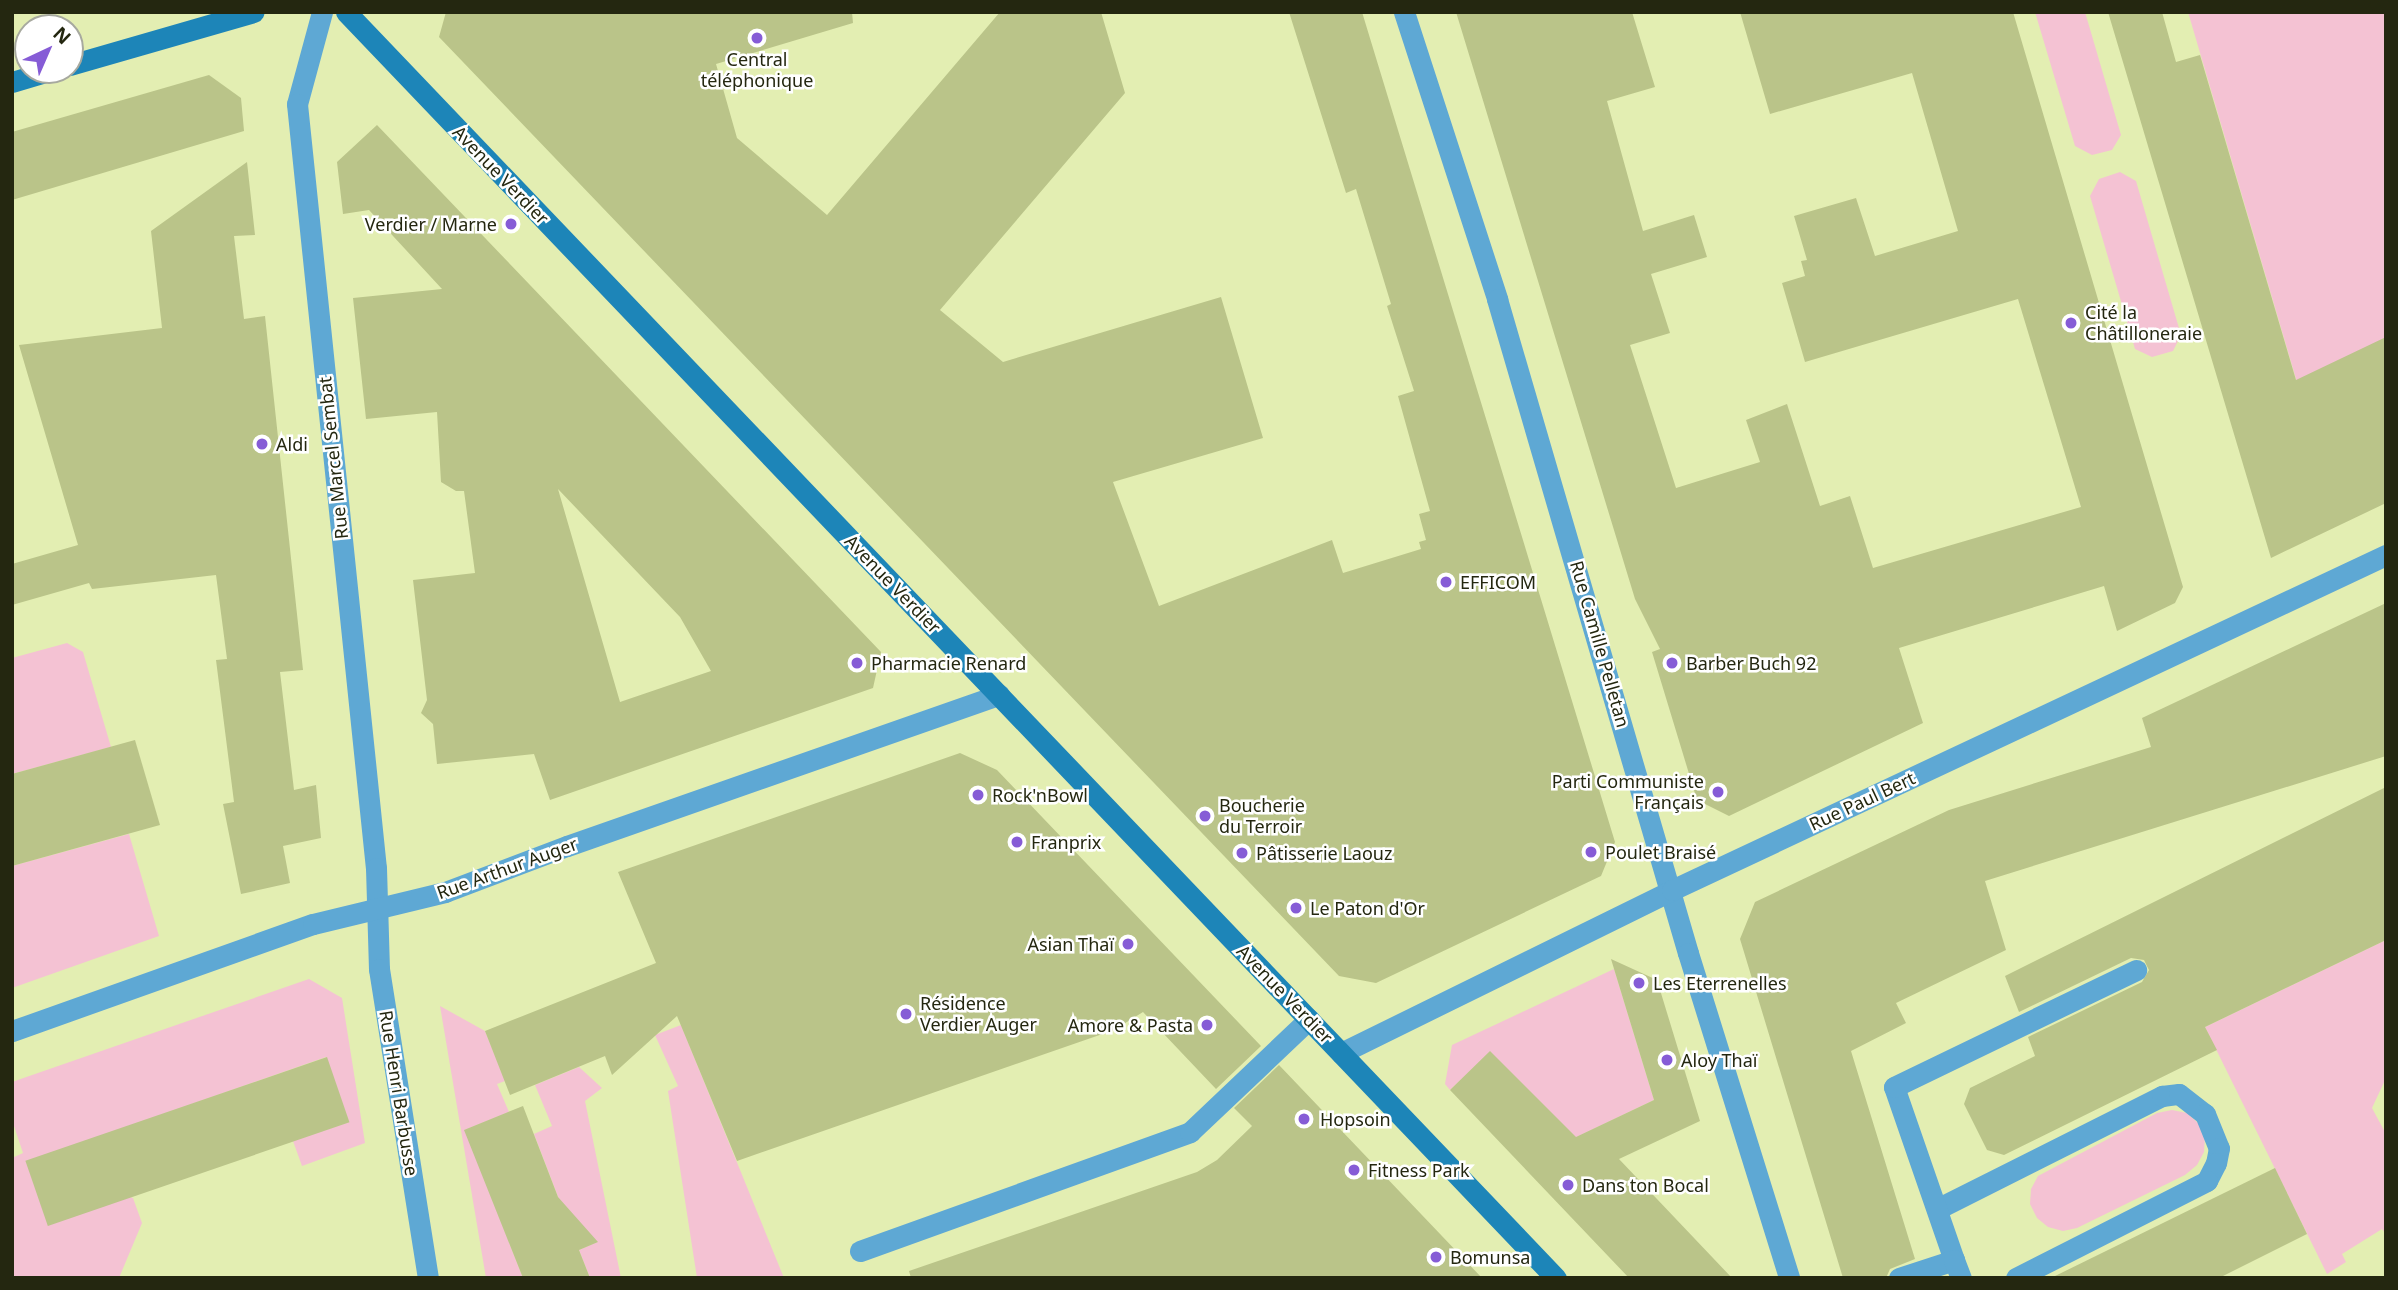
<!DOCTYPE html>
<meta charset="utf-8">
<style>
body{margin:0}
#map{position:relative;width:2398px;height:1290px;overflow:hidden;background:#e3eeb2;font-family:"Noto Sans",sans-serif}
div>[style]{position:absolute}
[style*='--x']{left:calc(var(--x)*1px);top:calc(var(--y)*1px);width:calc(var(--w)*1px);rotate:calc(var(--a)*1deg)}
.green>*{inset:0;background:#f4c2d3}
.building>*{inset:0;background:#bac489;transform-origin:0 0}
.street>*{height:21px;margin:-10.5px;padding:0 10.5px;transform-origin:10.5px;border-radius:10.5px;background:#5ea8d4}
.secondary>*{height:21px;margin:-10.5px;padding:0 10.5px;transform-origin:10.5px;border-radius:10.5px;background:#1d85b8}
.dots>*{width:19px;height:19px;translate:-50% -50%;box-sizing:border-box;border:4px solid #fff;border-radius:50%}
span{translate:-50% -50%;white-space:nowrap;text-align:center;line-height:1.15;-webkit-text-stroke:5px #fff;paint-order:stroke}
.poi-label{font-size:18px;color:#242710}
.right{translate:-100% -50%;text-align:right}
.left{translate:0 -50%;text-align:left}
.street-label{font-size:18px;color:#242710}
.frame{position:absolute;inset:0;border:14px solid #242710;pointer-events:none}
.north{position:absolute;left:14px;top:14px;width:70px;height:70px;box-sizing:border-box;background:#fff;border:2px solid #a7a99f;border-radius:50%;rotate:44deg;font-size:19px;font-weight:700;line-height:28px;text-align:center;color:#242710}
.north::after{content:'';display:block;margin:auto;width:24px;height:32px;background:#865cd6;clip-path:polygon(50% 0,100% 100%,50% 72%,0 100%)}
</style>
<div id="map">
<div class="green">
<i style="clip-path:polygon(2035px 12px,2085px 12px,2121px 135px,2112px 150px,2092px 155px,2075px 146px)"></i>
<i style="clip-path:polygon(2188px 12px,2386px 12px,2386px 349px,2329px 491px)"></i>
<i style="clip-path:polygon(2120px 172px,2136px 181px,2181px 335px,2173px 351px,2152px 357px,2135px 349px,2090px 196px,2099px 179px)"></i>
<i style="clip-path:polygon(67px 643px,83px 652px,111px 747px,12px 774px,12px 658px)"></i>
<i style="clip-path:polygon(129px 834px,159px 936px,12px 988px,12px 866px)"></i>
<i style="clip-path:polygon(2386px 940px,2386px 1078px,2372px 1108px,2386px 1134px,2386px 1234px,2382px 1229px,2342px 1254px,2346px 1262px,2327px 1274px,2205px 1027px)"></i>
<i style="clip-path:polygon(1614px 969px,1654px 1100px,1560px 1145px,1490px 1052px,1450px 1090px,1445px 1084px,1452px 1045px)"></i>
<i style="clip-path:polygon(309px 979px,342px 998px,365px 1143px,302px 1166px,293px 1141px,349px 1122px,326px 1057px,27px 1162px,133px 1198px,142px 1223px,119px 1278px,12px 1278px,12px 1158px,23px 1153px,12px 1120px,12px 1082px)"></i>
<i style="clip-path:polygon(440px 1006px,485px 1031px,505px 1081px,497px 1084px,509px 1112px,465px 1130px,523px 1278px,486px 1278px)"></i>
<i style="clip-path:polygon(681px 1025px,784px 1278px,697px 1278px,668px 1091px,678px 1086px,655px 1035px)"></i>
<i style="clip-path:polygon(579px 1067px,602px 1088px,585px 1101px,621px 1278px,590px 1278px,579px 1250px,597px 1242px,568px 1223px,534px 1134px,552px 1126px,535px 1085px)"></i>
<i style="clip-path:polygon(2172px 1110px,2187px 1113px,2198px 1123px,2205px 1136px,2204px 1152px,2197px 1165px,2185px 1175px,2077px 1228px,2063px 1231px,2048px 1227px,2037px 1218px,2030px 1204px,2031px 1189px,2038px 1176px,2157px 1113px)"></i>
</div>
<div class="building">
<i style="clip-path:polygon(446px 12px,852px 12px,853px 23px,716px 64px,737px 138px,827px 215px,1000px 12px,1101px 12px,1125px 93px,940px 310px,1003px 362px,1221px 297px,1263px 438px,1113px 482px,1159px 606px,1332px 540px,1343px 573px,1421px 549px,1419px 542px,1426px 540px,1419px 514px,1430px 511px,1398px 396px,1414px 391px,1387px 306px,1391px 304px,1356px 189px,1346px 193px,1289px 12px,1362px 12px,1615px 842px,1601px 876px,1376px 983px,1339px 976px,439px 37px)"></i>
<i style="clip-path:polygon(1456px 12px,1632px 12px,1655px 87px,1607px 101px,1643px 231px,1694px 215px,1707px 257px,1651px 274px,1670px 333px,1630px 345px,1676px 488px,1760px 462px,1746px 420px,1787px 404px,1820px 506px,1850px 496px,1873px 568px,2081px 507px,2018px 299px,1805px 362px,1782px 283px,1805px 276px,1801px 261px,1807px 260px,1794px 216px,1856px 198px,1875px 256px,1958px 231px,1912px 73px,1770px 114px,1740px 12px,2013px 12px,2183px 587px,2175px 603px,2117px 631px,2104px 586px,1899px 648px,1923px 723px,1729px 816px,1697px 800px,1652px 652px,1660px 649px,1635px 599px)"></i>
<i style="clip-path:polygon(2108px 12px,2162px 12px,2176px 62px,2200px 55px,2296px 380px,2386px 337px,2386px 503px,2271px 558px)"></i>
<i style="clip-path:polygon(209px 75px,241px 98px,244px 131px,12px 200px,12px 132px)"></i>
<i style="clip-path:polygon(evenodd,377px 125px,881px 652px,873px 688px,550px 800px,534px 754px,437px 764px,433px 724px,421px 713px,427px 700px,413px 580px,475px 573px,464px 491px,456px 491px,441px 482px,437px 412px,366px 419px,353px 298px,442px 289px,369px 210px,343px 214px,337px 162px,377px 125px,558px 489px,680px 617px,711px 671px,620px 702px,558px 489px)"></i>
<i style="clip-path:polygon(247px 162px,255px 235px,234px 236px,244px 319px,265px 316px,303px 670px,280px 672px,294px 790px,316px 785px,321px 838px,283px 846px,290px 883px,241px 894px,223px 804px,234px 802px,216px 660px,227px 659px,216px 575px,92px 589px,89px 583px,12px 605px,12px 564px,78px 545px,19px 345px,162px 328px,151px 231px)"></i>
<i style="clip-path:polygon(2386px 603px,2386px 756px,1985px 881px,2006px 950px,1896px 1003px,1906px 1023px,1851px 1051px,1915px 1259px,1890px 1269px,1886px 1278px,1843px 1278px,1740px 939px,1755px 902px,1949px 810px,2151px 747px,2142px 718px)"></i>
<i style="clip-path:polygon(135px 740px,160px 825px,12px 866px,12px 774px)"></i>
<i style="clip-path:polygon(960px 753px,997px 770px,1261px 1046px,1216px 1089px,1143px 1012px,1114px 1030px,737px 1161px,677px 1016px,612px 1075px,605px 1056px,510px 1095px,485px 1031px,656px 963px,618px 872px)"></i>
<i style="clip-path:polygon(2386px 787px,2386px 940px,2205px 1027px,2217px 1050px,2004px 1155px,1987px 1150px,1964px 1104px,1970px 1088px,2035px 1056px,2028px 1037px,2142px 982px,2149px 970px,2144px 960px,2131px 958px,2019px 1012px,2005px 976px)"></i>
<i style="clip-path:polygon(1611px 959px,1657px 980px,1700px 1121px,1619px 1159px,1732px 1278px,1629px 1278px,1450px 1090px,1490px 1051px,1576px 1137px,1654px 1100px)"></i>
<i style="left:327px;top:1057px;width:69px;height:319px;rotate:71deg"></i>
<i style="clip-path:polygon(1279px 1065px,1482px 1278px,911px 1278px,909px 1271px,1197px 1172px,1217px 1160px,1252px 1126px,1234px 1108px)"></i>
<i style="clip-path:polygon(523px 1106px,558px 1197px,598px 1242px,579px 1250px,590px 1278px,523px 1278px,464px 1130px)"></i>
<i style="clip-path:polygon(2275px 1168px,2307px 1234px,2219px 1278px,2051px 1278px)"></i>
</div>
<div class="street">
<i style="--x:322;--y:12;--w:95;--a:105.2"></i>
<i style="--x:297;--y:104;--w:768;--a:84.1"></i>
<i style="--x:376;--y:868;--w:101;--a:88.3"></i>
<i style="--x:379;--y:969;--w:313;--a:81"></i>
<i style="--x:1404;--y:12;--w:302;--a:72"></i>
<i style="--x:1497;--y:299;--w:681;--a:73.72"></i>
<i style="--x:1688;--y:953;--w:340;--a:72.7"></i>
<i style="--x:12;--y:1031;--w:319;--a:-19.6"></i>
<i style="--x:313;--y:924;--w:136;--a:-13.6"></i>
<i style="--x:445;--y:892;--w:130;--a:-20.7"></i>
<i style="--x:567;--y:846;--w:458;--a:-19.3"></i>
<i style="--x:1341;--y:1053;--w:369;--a:-26.2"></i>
<i style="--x:1672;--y:890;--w:789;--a:-25.14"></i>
<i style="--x:1937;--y:1209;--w:252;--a:-26.7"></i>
<i style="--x:2162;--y:1096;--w:17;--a:-7"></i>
<i style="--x:2179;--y:1094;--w:33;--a:38"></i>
<i style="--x:2205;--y:1114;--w:37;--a:68"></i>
<i style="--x:2219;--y:1148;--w:15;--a:101"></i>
<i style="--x:2216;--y:1163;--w:20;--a:117"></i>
<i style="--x:2207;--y:1181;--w:214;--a:153.1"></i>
<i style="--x:860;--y:1251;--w:351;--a:-19.8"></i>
<i style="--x:1190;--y:1132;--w:164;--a:-43.5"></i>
<i style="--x:1954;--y:1260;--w:183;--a:-109.1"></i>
<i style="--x:1894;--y:1087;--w:269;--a:-25.8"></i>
<i style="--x:1899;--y:1278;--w:58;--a:-18.1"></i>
<i style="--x:1954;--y:1260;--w:19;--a:69"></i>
</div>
<div class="secondary">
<i style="--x:346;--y:12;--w:1751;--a:46.3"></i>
<i style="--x:70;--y:65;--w:191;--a:-16.1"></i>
<i style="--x:12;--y:82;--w:42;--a:-16.7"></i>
</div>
<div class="dots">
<i style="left:757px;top:38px;background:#865cd6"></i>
<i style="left:511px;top:224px;background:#865cd6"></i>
<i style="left:2071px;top:323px;background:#865cd6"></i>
<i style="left:262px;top:444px;background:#865cd6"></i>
<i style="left:1446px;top:582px;background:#865cd6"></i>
<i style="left:857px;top:663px;background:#865cd6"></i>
<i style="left:1672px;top:663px;background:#865cd6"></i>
<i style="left:1718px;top:792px;background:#865cd6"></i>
<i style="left:978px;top:795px;background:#865cd6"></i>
<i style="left:1205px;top:816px;background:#865cd6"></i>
<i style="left:1017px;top:842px;background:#865cd6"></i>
<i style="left:1591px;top:852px;background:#865cd6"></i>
<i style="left:1242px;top:853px;background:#865cd6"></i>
<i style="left:1296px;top:908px;background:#865cd6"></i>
<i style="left:1128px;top:944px;background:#865cd6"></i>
<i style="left:1639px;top:983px;background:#865cd6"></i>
<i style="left:906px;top:1014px;background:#865cd6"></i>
<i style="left:1207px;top:1025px;background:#865cd6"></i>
<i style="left:1667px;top:1060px;background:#865cd6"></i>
<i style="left:1304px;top:1119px;background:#865cd6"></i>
<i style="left:1354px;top:1170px;background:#865cd6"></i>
<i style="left:1568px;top:1185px;background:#865cd6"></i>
<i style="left:1436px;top:1257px;background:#865cd6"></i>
</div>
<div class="poi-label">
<span style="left:757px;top:70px">Central<br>téléphonique</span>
<span class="right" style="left:497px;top:224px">Verdier / Marne</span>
<span class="left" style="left:2085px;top:323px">Cité la<br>Châtilloneraie</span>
<span class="left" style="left:276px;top:444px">Aldi</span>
<span class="left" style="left:1460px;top:582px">EFFICOM</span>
<span class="left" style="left:871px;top:663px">Pharmacie Renard</span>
<span class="left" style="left:1686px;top:663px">Barber Buch 92</span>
<span class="right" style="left:1704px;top:792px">Parti Communiste<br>Français</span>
<span class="left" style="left:992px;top:795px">Rock'nBowl</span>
<span class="left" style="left:1219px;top:816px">Boucherie<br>du Terroir</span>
<span class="left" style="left:1031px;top:842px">Franprix</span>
<span class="left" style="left:1605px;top:852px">Poulet Braisé</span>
<span class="left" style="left:1256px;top:853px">Pâtisserie Laouz</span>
<span class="left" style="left:1310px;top:908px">Le Paton d'Or</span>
<span class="right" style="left:1114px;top:944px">Asian Thaï</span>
<span class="left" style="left:1653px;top:983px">Les Eterrenelles</span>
<span class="left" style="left:920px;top:1014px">Résidence<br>Verdier Auger</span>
<span class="right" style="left:1193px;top:1025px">Amore &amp; Pasta</span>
<span class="left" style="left:1681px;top:1060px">Aloy Thaï</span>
<span class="left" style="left:1320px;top:1119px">Hopsoin</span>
<span class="left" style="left:1368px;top:1170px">Fitness Park</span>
<span class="left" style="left:1582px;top:1185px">Dans ton Bocal</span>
<span class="left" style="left:1450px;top:1257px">Bomunsa</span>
</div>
<div class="street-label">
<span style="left:501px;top:175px;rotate:46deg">Avenue Verdier</span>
<span style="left:333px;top:458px;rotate:-96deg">Rue Marcel Sembat</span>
<span style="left:893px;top:584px;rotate:46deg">Avenue Verdier</span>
<span style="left:1600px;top:644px;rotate:74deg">Rue Camille Pelletan</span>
<span style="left:1862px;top:801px;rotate:-25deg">Rue Paul Bert</span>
<span style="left:507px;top:868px;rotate:-20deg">Rue Arthur Auger</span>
<span style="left:1285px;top:994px;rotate:46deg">Avenue Verdier</span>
<span style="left:399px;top:1093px;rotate:81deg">Rue Henri Barbusse</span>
</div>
<div class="frame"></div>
<div class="north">N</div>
</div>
